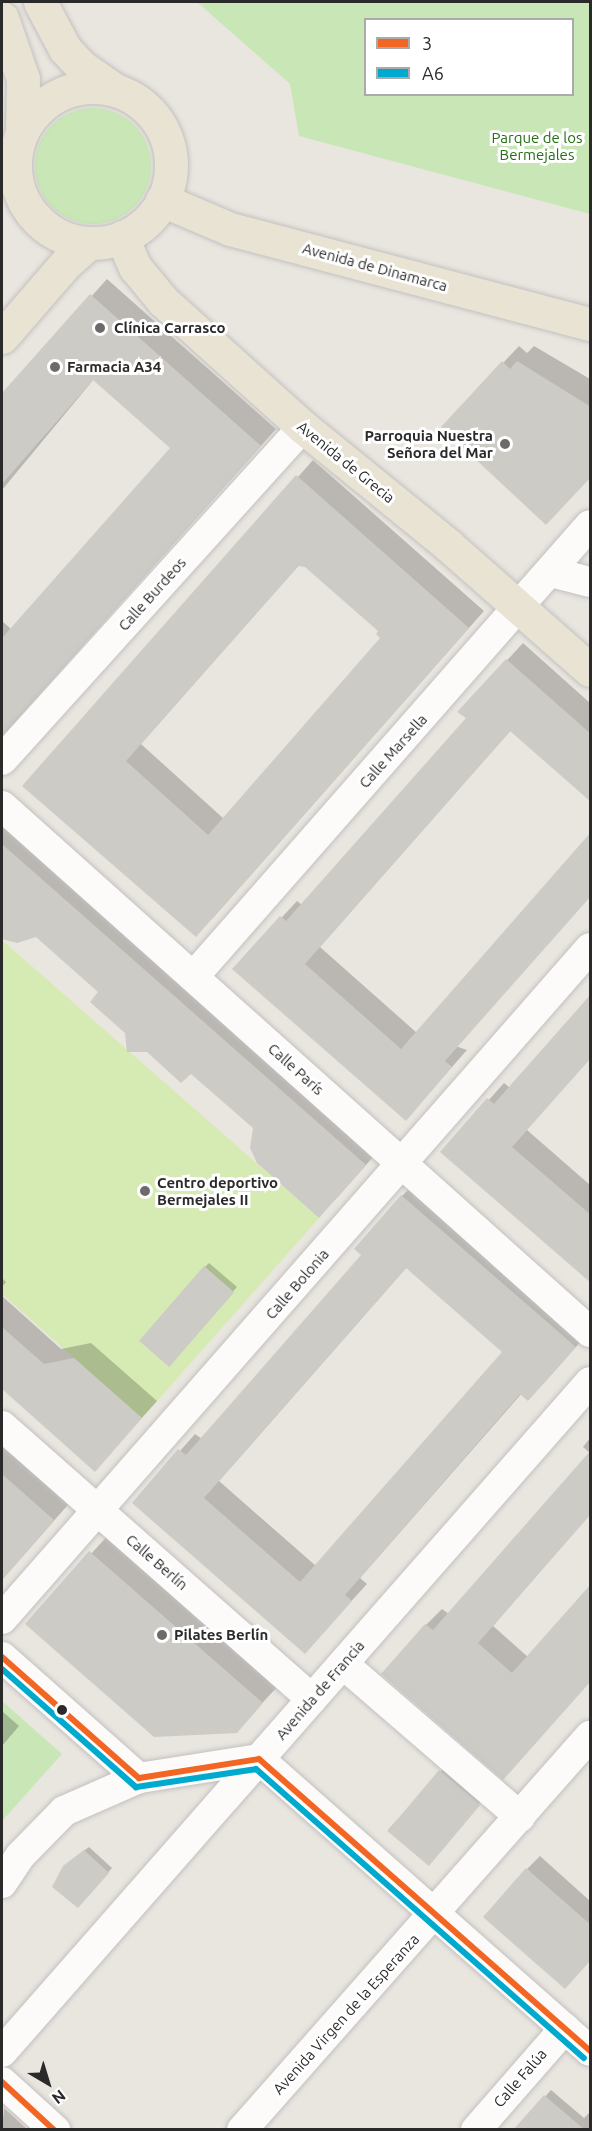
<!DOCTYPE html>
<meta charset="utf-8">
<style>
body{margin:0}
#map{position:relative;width:592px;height:2131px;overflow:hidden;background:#e9e5df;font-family:Ubuntu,sans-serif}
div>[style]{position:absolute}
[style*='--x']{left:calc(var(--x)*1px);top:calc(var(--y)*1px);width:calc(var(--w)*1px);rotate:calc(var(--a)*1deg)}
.green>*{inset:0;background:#c9e7b6}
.round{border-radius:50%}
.pitch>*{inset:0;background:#d6ebb3}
.shadow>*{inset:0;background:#0003}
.building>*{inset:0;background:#cdcbc6;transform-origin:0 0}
.roads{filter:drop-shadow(0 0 2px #c2c1c1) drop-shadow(0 0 2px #c2c1c1)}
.minor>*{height:30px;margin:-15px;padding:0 15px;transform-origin:15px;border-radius:15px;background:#fcfbfa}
.major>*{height:33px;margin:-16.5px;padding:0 16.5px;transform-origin:16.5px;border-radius:16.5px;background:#e8e3d2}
.major>.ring{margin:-16.5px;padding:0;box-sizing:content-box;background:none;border:33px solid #e8e3d2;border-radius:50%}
.bus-1>*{height:6px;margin:-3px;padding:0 3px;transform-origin:3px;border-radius:3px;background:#f26522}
.bus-2>*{height:6px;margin:-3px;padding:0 3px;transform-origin:3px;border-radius:3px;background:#00a9ce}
.dots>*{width:16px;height:16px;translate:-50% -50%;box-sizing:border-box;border:3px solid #fff;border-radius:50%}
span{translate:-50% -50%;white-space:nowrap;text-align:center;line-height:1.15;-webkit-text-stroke:6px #fff;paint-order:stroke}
.park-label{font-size:15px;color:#266d15}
.street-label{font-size:15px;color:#2a2a2a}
.poi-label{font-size:15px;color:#2a2a2a;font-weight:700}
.left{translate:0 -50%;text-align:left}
.right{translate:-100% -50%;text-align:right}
.frame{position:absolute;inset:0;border:3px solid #2a2a2a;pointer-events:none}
.legend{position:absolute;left:364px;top:18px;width:210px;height:78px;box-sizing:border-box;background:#fff;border:2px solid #aaa;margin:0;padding:8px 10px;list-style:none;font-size:18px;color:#2a2a2a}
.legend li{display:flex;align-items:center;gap:12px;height:30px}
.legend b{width:30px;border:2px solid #aaa}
.north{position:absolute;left:18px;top:2053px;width:60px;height:60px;-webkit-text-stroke:4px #fff;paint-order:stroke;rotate:142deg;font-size:16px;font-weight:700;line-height:24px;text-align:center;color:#2a2a2a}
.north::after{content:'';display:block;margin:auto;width:21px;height:27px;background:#2a2a2a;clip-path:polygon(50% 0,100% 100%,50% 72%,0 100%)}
</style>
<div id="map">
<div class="green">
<i style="clip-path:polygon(evenodd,197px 2px,590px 2px,590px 214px,299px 136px,290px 84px,197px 2px,366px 20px,572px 20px,572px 94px,366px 94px,366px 20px)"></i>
<i class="round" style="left:35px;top:108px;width:116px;height:116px"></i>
<i style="clip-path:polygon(2px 1701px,62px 1754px,2px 1821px)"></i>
</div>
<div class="pitch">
<i style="clip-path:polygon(2px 940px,319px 1218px,142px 1418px,2px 1294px)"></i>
</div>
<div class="shadow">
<i style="clip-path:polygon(107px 279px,276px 429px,2px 736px,2px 621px,11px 629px,172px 447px,94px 379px,2px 490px,2px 396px)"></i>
<i style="clip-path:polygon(519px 346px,527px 353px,534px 346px,590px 379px,590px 476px,443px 427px)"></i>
<i style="clip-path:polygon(evenodd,313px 460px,484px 611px,212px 919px,25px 786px,313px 460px,300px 564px,306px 566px,380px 630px,382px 638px,224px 819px,141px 744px,300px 564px)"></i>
<i style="clip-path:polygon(523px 643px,590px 703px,590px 800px,511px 730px,320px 947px,417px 1033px,467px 1050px,406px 1119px,234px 969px,297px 901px,302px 905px,468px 718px,460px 711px)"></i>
<i style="clip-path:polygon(2px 815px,381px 1148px,335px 1200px,191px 1072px,126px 1032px,100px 991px,36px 935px,2px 936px)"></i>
<i style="clip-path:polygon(504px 1083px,510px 1088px,527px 1130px,590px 1185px,590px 1281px,442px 1152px)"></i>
<i style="clip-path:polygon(evenodd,418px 1180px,590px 1331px,544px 1383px,522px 1393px,360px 1578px,367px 1584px,305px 1652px,134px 1503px,195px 1434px,202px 1439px,363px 1255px,402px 1196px,418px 1180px,407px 1267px,504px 1352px,316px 1566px,219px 1481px,407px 1267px)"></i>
<i style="clip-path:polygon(209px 1263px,237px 1287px,173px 1360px,205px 1267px)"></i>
<i style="clip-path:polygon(2px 1278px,6px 1282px,2px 1287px)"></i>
<i style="clip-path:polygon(2px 1296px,61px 1349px,91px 1343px,157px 1401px,95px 1470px,2px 1387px)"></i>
<i style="clip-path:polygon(2px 1436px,73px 1499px,2px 1580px)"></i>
<i style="clip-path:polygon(590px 1438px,590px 1514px,493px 1626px,528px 1657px,590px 1681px,503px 1778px,426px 1625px,442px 1609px,449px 1614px,590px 1453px,583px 1447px)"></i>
<i style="clip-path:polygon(111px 1532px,282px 1682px,236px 1731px,27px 1624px)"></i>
<i style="clip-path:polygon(2px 1711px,19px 1726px,2px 1746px)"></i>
<i style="clip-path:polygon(453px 1758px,491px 1791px,437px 1848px,388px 1830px)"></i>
<i style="clip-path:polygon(89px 1847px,112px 1868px,82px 1902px,69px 1862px)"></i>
<i style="clip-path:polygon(540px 1856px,590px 1901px,590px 1959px,527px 1869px)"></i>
<i style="clip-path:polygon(551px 2090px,584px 2118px,590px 2112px,590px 2130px,516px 2130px)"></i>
<i style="clip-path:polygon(4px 2108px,28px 2130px,2px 2130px)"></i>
</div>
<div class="building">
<i style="clip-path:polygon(90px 294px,261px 446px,2px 735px,2px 638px,170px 448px,93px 380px,2px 484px,2px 393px)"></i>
<i style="clip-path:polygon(502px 361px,510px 369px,517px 361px,591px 407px,591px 477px,546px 525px,441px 427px)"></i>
<i style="clip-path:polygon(evenodd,296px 475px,469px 628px,196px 937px,22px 786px,296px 475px,298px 566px,305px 567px,378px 631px,376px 634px,380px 638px,208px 835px,126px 761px,298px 566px)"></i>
<i style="clip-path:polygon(506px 659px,591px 734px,591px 802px,510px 731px,305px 964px,401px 1049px,591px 832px,591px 896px,445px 1061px,452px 1067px,406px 1121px,232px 969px,280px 916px,286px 921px,466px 718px,457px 712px)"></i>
<i style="clip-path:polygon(2px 844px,366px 1165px,319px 1218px,257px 1163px,250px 1148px,253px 1128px,191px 1074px,181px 1083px,147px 1052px,127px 1052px,125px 1033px,90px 1002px,98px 992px,36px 937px,17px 943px,2px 939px)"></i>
<i style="clip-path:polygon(591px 994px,591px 1058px,512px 1147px,591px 1215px,591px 1283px,440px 1152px,487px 1098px,494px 1104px)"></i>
<i style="clip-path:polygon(evenodd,401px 1195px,576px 1347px,528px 1401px,520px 1394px,345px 1595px,352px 1601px,305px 1654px,132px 1503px,178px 1449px,186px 1455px,361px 1255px,354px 1249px,401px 1195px,406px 1268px,502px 1352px,300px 1582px,204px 1498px,406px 1268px)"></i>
<i style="left:204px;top:1266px;width:40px;height:99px;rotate:41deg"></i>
<i style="clip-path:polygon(2px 1327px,44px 1364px,74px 1358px,142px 1418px,95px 1472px,2px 1389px)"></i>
<i style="clip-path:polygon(591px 1450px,591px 1514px,478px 1643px,512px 1673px,591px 1584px,591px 1681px,503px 1780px,381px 1674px,425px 1624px,433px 1630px)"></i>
<i style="clip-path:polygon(2px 1474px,54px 1520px,2px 1580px)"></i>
<i style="clip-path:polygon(89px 1551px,263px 1703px,237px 1733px,154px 1737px,25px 1624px)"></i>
<i style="left:439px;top:1770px;width:54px;height:80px;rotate:40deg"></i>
<i style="clip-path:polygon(84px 1850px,109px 1873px,78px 1908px,52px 1887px,63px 1866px)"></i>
<i style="clip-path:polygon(526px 1868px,591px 1925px,591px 1960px,565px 1989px,483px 1917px)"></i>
<i style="clip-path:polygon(544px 2095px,585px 2130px,513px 2130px)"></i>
</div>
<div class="roads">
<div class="minor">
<i style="--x:551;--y:572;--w:40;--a:14.4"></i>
<i style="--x:2;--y:760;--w:449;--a:-47.9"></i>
<i style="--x:2;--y:806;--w:789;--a:41.81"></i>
<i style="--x:194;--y:976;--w:600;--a:-48.72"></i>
<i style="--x:2;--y:1426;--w:413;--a:41.4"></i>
<i style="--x:2;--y:1619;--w:892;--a:-48.77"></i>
<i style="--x:2;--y:1657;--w:183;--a:41.5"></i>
<i style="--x:343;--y:1664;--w:234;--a:40.8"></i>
<i style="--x:2;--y:1883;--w:32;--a:-56"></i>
<i style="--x:20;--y:1856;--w:63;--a:-45.6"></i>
<i style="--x:64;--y:1811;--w:82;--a:-23.7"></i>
<i style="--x:139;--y:1778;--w:121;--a:-9"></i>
<i style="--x:259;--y:1759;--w:441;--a:41.4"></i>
<i style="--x:2;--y:2052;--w:891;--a:-48.73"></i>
<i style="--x:2;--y:2082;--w:72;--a:42.2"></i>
<i style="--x:242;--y:2130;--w:526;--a:-48.55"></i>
<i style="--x:476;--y:2130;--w:135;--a:-48.9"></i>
</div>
<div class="major">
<i style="--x:40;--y:2;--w:53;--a:62"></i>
<i style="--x:65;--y:49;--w:25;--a:47"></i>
<i style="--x:82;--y:67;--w:40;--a:34.9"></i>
<i style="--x:2;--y:18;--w:65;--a:71"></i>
<i style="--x:23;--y:79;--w:53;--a:91.1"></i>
<i class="ring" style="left:15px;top:87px;width:123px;height:123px"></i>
<i style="--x:162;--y:200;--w:74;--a:23.1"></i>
<i style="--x:230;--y:229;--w:372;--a:14.8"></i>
<i style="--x:122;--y:237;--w:33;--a:67"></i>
<i style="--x:135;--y:267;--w:44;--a:50.5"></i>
<i style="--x:163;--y:301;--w:188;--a:42"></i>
<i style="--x:303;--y:427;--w:187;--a:39.1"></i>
<i style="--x:448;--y:545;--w:189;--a:41.4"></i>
<i style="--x:2;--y:337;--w:98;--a:-49.1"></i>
<i style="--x:66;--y:263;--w:30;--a:-41"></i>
</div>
</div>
<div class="bus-1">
<i style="--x:2;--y:1657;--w:183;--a:41.5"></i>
<i style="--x:139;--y:1778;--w:121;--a:-9"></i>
<i style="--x:259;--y:1759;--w:441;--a:41.4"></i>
<i style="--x:2;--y:2082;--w:71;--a:42.7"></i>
</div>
<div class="bus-2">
<i style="--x:2;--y:1669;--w:179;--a:41.4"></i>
<i style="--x:136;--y:1787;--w:121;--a:-8.5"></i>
<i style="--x:256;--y:1769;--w:437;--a:41.4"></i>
</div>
<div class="dots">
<i style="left:100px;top:328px;background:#6d6b69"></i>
<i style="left:55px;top:367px;background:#6d6b69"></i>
<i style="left:505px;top:444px;background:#6d6b69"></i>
<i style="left:145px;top:1191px;background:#6d6b69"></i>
<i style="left:162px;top:1635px;background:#6d6b69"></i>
<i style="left:62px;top:1710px;background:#2a2a2a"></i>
</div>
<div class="park-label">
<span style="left:537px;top:146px">Parque de los<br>Bermejales</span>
</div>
<div class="street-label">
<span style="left:375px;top:267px;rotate:15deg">Avenida de Dinamarca</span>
<span style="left:346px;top:462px;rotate:39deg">Avenida de Grecia</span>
<span style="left:152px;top:594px;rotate:-48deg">Calle Burdeos</span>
<span style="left:393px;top:751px;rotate:-48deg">Calle Marsella</span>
<span style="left:296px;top:1069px;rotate:42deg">Calle París</span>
<span style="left:297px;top:1284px;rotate:-49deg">Calle Bolonia</span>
<span style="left:157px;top:1562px;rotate:41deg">Calle Berlín</span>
<span style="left:320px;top:1690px;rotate:-49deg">Avenida de Francia</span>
<span style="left:346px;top:2014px;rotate:-48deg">Avenida Virgen de la Esperanza</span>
<span style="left:520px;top:2078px;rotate:-49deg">Calle Falúa</span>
</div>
<div class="poi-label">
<span class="left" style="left:114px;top:328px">Clínica Carrasco</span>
<span class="left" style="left:67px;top:367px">Farmacia A34</span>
<span class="right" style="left:493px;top:444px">Parroquia Nuestra<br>Señora del Mar</span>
<span class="left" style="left:157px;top:1191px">Centro deportivo<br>Bermejales II</span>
<span class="left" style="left:174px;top:1635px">Pilates Berlín</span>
</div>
<div class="frame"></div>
<ul class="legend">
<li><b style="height:8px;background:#f26522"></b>3</li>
<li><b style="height:8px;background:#00a9ce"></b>A6</li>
</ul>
<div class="north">N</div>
</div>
